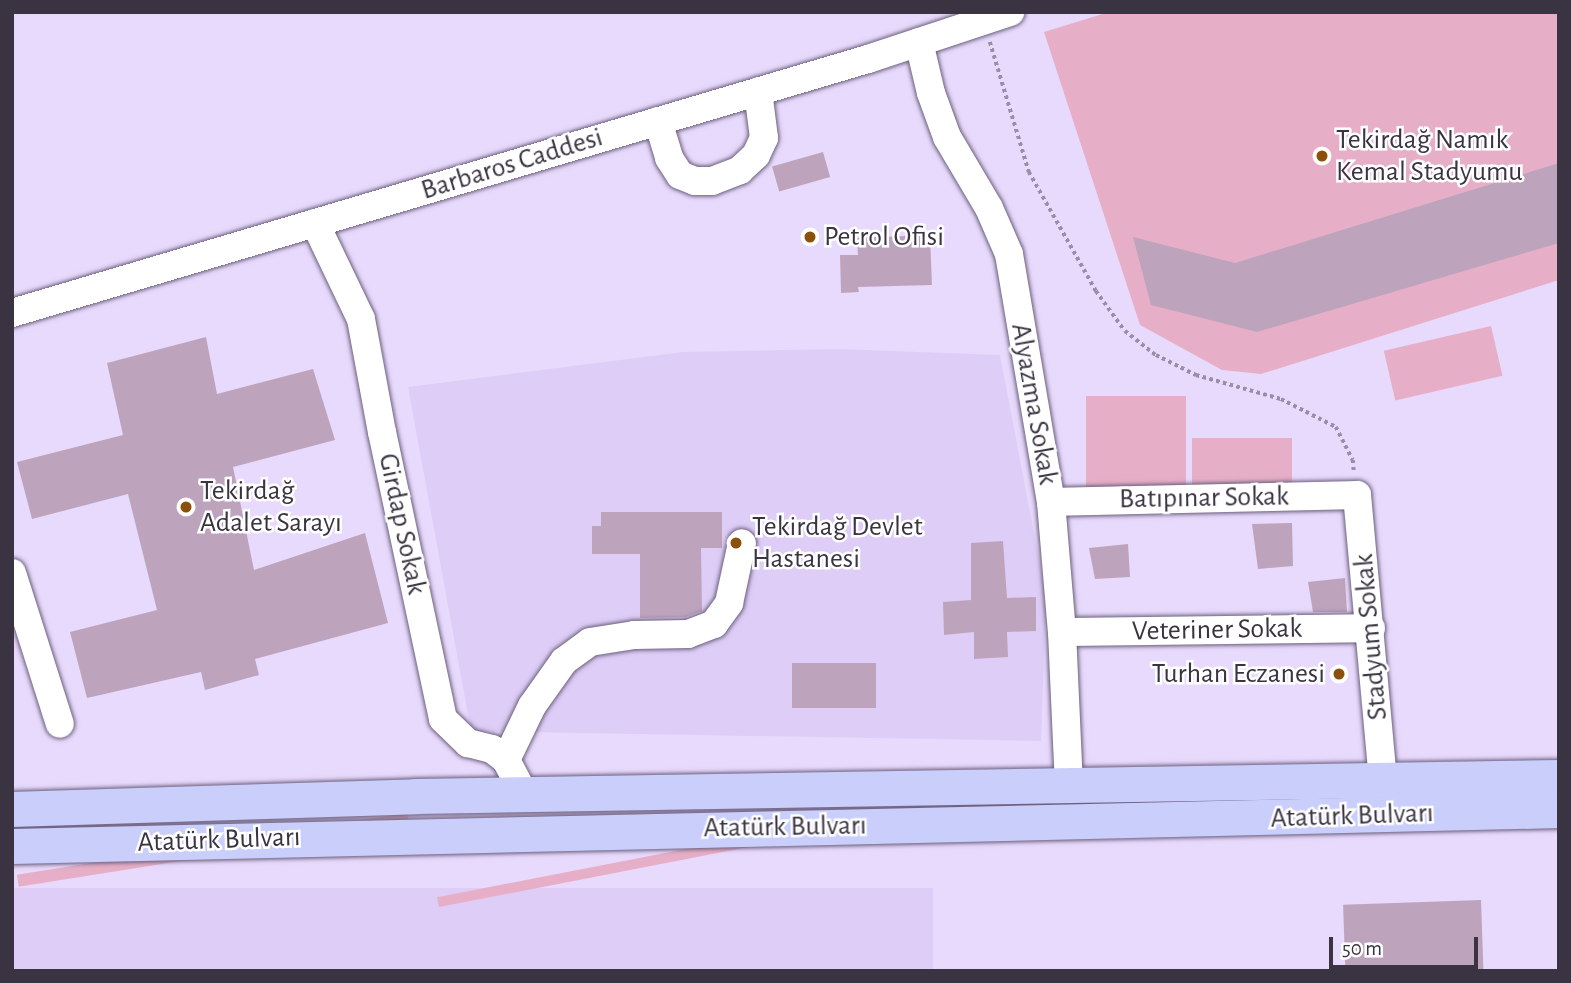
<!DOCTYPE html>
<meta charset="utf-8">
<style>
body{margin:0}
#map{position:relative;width:1571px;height:983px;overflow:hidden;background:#e8dafd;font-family:"Alegreya Sans",sans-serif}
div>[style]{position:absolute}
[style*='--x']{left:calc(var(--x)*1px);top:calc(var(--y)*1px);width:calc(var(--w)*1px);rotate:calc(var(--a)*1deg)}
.built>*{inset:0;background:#decdf7;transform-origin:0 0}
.green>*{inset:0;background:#e7afc7;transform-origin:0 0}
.building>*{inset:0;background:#bea3bd;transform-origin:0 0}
.path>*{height:3.5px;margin-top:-1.75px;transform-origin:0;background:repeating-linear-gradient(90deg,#998ea8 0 3.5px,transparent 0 7px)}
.roads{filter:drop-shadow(0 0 2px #6b5f7d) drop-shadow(0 0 2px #6b5f7d)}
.minor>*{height:28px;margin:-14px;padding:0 14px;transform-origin:14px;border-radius:14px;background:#fff}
.major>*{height:35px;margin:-17.5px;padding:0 17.5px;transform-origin:17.5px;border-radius:17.5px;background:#cacefb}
.dots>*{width:19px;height:19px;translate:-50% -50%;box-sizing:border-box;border:4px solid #fff;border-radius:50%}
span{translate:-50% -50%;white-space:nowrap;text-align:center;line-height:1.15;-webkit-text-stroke:5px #fff;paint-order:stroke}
.poi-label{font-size:28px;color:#3a3442}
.left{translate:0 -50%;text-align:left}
.right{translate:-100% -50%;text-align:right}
.street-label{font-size:28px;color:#3a3442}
.frame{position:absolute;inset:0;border:14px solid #3a3442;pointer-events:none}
.scale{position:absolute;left:1329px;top:937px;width:149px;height:32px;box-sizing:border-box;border:4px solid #3a3442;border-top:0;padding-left:9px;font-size:21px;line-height:24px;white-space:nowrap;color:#3a3442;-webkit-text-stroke:5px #fff;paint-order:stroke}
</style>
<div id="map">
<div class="built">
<i style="clip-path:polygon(838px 349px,1000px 355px,1046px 596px,1041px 741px,471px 731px,408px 387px,683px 352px)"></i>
<i style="left:933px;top:888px;width:83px;height:921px;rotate:90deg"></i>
</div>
<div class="green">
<i style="clip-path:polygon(1109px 12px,1559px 12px,1559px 280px,1261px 374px,1222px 370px,1140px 325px,1044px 32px)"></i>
<i style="left:1491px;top:326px;width:51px;height:110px;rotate:77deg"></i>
<i style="left:1086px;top:396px;width:100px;height:100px"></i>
<i style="left:1192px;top:438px;width:100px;height:56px"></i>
<i style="left:922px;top:803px;width:10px;height:494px;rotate:79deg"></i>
<i style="left:407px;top:813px;width:12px;height:395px;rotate:81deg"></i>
</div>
<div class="building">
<i style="left:823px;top:152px;width:26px;height:53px;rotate:74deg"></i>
<i style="clip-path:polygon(1559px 163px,1559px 243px,1257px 332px,1151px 305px,1133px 237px,1235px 263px)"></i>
<i style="clip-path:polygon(930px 235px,932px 285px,858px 287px,859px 292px,841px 293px,840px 255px,858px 255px,857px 238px)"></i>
<i style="clip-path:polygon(206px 337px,217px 394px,313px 369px,335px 440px,233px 467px,254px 570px,365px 533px,388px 623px,255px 659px,259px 675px,205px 690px,201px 672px,87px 698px,70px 632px,157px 610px,128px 494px,32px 519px,17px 462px,123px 435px,107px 363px)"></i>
<i style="clip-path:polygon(601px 512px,722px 512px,722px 548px,701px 548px,702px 611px,685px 617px,640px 618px,640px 554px,592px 554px,592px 526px,601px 526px)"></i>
<i style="clip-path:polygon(1292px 523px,1293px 566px,1258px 569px,1252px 524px)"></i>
<i style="clip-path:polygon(1003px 541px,1007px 598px,1036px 597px,1036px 631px,1007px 632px,1008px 657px,974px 659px,974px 632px,944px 635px,943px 602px,971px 600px,971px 543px)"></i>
<i style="clip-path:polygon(1128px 544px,1130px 577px,1095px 579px,1089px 548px)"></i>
<i style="clip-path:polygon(1345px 578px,1347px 612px,1313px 612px,1308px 582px)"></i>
<i style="left:792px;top:663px;width:84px;height:45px"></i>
<i style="left:1481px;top:900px;width:71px;height:138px;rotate:88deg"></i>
</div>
<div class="path">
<i style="--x:990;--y:42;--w:136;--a:73.3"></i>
<i style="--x:1029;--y:172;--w:137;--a:60.6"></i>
<i style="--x:1096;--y:291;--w:49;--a:54.1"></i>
<i style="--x:1125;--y:331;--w:39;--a:38"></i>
<i style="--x:1156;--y:355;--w:45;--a:26.6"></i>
<i style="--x:1196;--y:375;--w:88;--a:15.8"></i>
<i style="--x:1281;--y:399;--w:62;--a:27"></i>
<i style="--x:1336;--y:427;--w:37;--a:63"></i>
<i style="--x:1353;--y:460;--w:12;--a:85"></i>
</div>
<div class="roads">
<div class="minor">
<i style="--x:919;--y:42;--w:52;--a:76.8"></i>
<i style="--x:931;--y:93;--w:47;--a:70"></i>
<i style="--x:947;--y:137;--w:82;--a:59.4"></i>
<i style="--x:989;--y:208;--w:50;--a:66.5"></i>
<i style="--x:1009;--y:254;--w:252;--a:80.4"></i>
<i style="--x:1051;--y:502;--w:130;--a:85.2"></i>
<i style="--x:1062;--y:632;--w:153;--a:87.4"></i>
<i style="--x:658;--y:121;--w:39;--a:73"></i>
<i style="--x:669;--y:158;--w:20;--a:57"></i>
<i style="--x:680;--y:175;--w:16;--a:22"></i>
<i style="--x:695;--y:181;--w:17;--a:0"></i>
<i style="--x:712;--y:181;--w:30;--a:-21"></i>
<i style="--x:740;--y:170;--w:22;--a:-43"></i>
<i style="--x:756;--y:155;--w:19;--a:-65"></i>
<i style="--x:764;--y:138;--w:47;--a:-97.3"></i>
<i style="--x:315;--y:223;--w:106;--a:64.4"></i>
<i style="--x:361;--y:319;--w:115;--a:79.5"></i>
<i style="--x:382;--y:432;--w:293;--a:78"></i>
<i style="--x:443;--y:719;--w:35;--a:44"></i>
<i style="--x:468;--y:743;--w:25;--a:14"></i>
<i style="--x:492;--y:749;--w:18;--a:38"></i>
<i style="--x:506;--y:760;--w:41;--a:62.2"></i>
<i style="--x:12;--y:313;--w:893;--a:-16.53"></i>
<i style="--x:868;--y:59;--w:150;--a:-18.3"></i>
<i style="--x:1051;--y:502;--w:306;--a:-1.3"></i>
<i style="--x:1357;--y:495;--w:285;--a:84.8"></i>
<i style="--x:12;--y:573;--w:158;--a:72.4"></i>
<i style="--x:1062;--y:632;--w:309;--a:-0.7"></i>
<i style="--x:506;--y:760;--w:60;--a:-64.3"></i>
<i style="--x:532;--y:706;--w:55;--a:-54.6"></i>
<i style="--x:564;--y:661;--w:32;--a:-36"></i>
<i style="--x:590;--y:642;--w:45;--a:-9"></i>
<i style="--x:634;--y:635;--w:54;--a:-1.1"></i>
<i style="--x:688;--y:634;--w:28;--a:-21"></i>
<i style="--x:714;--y:624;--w:26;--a:-54"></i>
<i style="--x:729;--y:603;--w:61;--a:-77.8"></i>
</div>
<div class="major">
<i style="--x:12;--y:809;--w:403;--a:-1.8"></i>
<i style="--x:415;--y:796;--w:1144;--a:-0.95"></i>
<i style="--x:12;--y:846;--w:1547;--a:-1.33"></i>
</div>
</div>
<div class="dots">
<i style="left:1322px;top:156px;background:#8b510c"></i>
<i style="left:810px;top:237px;background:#8b510c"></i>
<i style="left:186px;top:507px;background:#8b510c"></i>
<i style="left:736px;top:543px;background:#8b510c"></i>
<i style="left:1339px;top:674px;background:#8b510c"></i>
</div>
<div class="poi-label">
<span class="left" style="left:1336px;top:156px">Tekirdağ Namık<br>Kemal Stadyumu</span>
<span class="left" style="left:824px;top:237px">Petrol Ofisi</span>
<span class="left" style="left:200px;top:507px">Tekirdağ<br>Adalet Sarayı</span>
<span class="left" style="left:752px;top:543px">Tekirdağ Devlet<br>Hastanesi</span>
<span class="right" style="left:1325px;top:674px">Turhan Eczanesi</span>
</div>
<div class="street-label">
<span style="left:512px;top:164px;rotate:-17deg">Barbaros Caddesi</span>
<span style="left:1034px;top:404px;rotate:80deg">Alyazma Sokak</span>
<span style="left:1204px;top:498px;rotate:-1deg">Batıpınar Sokak</span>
<span style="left:402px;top:524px;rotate:78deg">Girdap Sokak</span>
<span style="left:1217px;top:630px;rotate:-1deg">Veteriner Sokak</span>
<span style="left:1371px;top:637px;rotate:-95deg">Stadyum Sokak</span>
<span style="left:1352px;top:816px;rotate:-2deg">Atatürk Bulvarı</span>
<span style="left:785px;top:827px;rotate:-1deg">Atatürk Bulvarı</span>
<span style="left:219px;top:840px;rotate:-2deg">Atatürk Bulvarı</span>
</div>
<div class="frame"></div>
<div class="scale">50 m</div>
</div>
